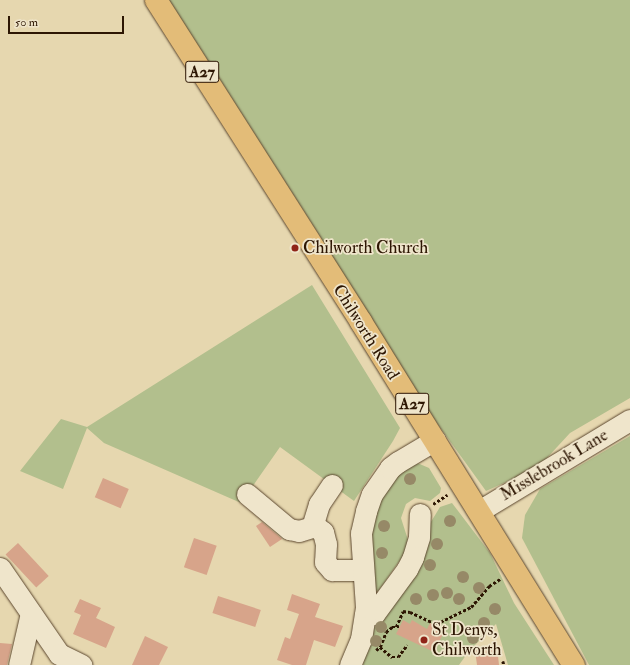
<!DOCTYPE html>
<style>
body{margin:0}
#map{position:relative;width:630px;height:665px;overflow:hidden;background:#e6d7af;font-family:"IM FELL Double Pica",serif}
div>[style]{position:absolute}
[style*='--x']{left:calc(var(--x)*1px);top:calc(var(--y)*1px);width:calc(var(--w)*1px);rotate:calc(var(--a)*1deg)}
.green>*{inset:0;background:#b2bf8d}
.building>*{inset:0;background:#d7a48a;transform-origin:0 0}
.path>*{height:2.5px;margin-top:-1.25px;transform-origin:0;background:repeating-linear-gradient(90deg,#2d1603 0 3px,transparent 0 5px)}
.roads{filter:drop-shadow(0 0 1px #5b462e) drop-shadow(0 0 1px #5b462e)}
.minor>*{height:21px;margin:-10.5px;padding:0 10.5px;transform-origin:10.5px;border-radius:10.5px;background:#efe5cb}
.major>*{height:22px;margin:-11px;padding:0 11px;transform-origin:11px;border-radius:11px;background:#e3bc78}
.trees>*{width:12px;height:12px;margin:-6px;border-radius:50%;background:#968967}
.dots>*{width:11px;height:11px;translate:-50% -50%;box-sizing:border-box;border:2px solid #efe5cb;border-radius:50%}
span{translate:-50% -50%;white-space:nowrap;text-align:center;line-height:1.15;-webkit-text-stroke:3.5px #efe5cb;paint-order:stroke}
.shield-label span{padding:1px 3px;background:#efe5cb;border:1px solid;border-radius:3px;-webkit-text-stroke-width:0}
.shield-label{font-size:16px;color:#2d1603;font-weight:700}
.poi-label{font-size:17px;color:#2d1603}
.left{translate:0 -50%;text-align:left}
.street-label{font-size:17px;color:#2d1603}
.scale{position:absolute;left:8px;top:16px;width:116px;height:18px;box-sizing:border-box;border:2px solid #2d1603;border-top:0;padding-left:5px;font-size:12px;line-height:14px;white-space:nowrap;color:#2d1603;-webkit-text-stroke:3px #efe5cb;paint-order:stroke}
</style>
<div id="map">
<div class="green">
<i style="clip-path:polygon(169px 0,630px 0,630px 398px,570px 433px,546px 459px,515px 478px,486px 491px,405px 379px,326px 246px)"></i>
<i style="clip-path:polygon(312px 285px,400px 428px,393px 441px,354px 501px,280px 447px,241px 503px,104px 443px,87px 428px,63px 489px,20px 471px,61px 419px,87px 427px)"></i>
<i style="clip-path:polygon(630px 436px,630px 665px,589px 665px,522px 538px,525px 515px,540px 489px)"></i>
<i style="clip-path:polygon(415px 462px,429px 468px,441px 488px,440px 493px,430px 501px,415px 498px,406px 504px,401px 518px,408px 540px,405px 553px,379px 590px,376px 592px,371px 588px,366px 543px,380px 487px)"></i>
<i style="clip-path:polygon(452px 503px,490px 553px,514px 603px,554px 665px,508px 665px,496px 624px,469px 651px,459px 665px,363px 665px,367px 641px,426px 530px,440px 507px)"></i>
</div>
<div class="building">
<i style="left:103px;top:478px;width:28px;height:21px;rotate:23deg"></i>
<i style="clip-path:polygon(262px 522px,281px 538px,282px 539px,270px 547px,256px 526px)"></i>
<i style="left:194px;top:538px;width:24px;height:31px;rotate:19deg"></i>
<i style="left:18px;top:543px;width:45px;height:17px;rotate:47deg"></i>
<i style="clip-path:polygon(292px 594px,320px 604px,315px 617px,343px 626px,335px 647px,314px 640px,306px 665px,292px 665px,277px 660px,285px 637px,290px 639px,299px 614px,287px 610px)"></i>
<i style="left:218px;top:596px;width:45px;height:18px;rotate:18deg"></i>
<i style="clip-path:polygon(80px 599px,101px 608px,96px 618px,115px 627px,106px 648px,73px 634px,81px 615px,74px 612px)"></i>
<i style="clip-path:polygon(403px 620px,410px 624px,412px 620px,427px 629px,430px 623px,442px 629px,440px 633px,443px 634px,434px 652px,396px 634px)"></i>
<i style="clip-path:polygon(145px 636px,168px 647px,159px 665px,132px 665px)"></i>
<i style="clip-path:polygon(0 643px,12px 644px,7px 665px,0 665px)"></i>
<i style="clip-path:polygon(497px 647px,499px 665px,477px 665px,475px 650px)"></i>
</div>
<div class="path">
<i style="--x:433;--y:504;--w:17;--a:-33"></i>
<i style="--x:396;--y:627;--w:17;--a:-66"></i>
<i style="--x:403;--y:611;--w:7;--a:8"></i>
<i style="--x:410;--y:612;--w:29;--a:25"></i>
<i style="--x:436;--y:624;--w:39;--a:-26"></i>
<i style="--x:471;--y:607;--w:28;--a:-49"></i>
<i style="--x:489;--y:586;--w:13;--a:-32"></i>
<i style="--x:380;--y:647;--w:16;--a:-68"></i>
<i style="--x:386;--y:632;--w:8;--a:-40"></i>
<i style="--x:392;--y:627;--w:7;--a:0"></i>
<i style="--x:376;--y:650;--w:5;--a:-37"></i>
<i style="--x:380;--y:647;--w:16;--a:40"></i>
<i style="--x:392;--y:657;--w:6;--a:0"></i>
<i style="--x:398;--y:657;--w:15;--a:-53"></i>
<i style="--x:503;--y:661;--w:4;--a:76"></i>
</div>
<div class="roads">
<div class="minor">
<i style="--x:247;--y:494;--w:55;--a:39.8"></i>
<i style="--x:289;--y:529;--w:10;--a:11"></i>
<i style="--x:299;--y:531;--w:17;--a:-17"></i>
<i style="--x:315;--y:526;--w:10;--a:37"></i>
<i style="--x:323;--y:532;--w:12;--a:76"></i>
<i style="--x:326;--y:544;--w:18;--a:93"></i>
<i style="--x:325;--y:562;--w:11;--a:49"></i>
<i style="--x:332;--y:570;--w:31;--a:0"></i>
<i style="--x:479;--y:511;--w:176;--a:-31.1"></i>
<i style="--x:312;--y:527;--w:24;--a:-73"></i>
<i style="--x:319;--y:504;--w:23;--a:-56"></i>
<i style="--x:0;--y:568;--w:104;--a:55.5"></i>
<i style="--x:59;--y:654;--w:25;--a:26"></i>
<i style="--x:365;--y:615;--w:9;--a:-6"></i>
<i style="--x:374;--y:614;--w:56;--a:-53.7"></i>
<i style="--x:407;--y:569;--w:13;--a:-63"></i>
<i style="--x:413;--y:557;--w:21;--a:-73"></i>
<i style="--x:419;--y:537;--w:23;--a:-88"></i>
<i style="--x:19;--y:665;--w:53;--a:-77"></i>
<i style="--x:350;--y:665;--w:28;--a:-67"></i>
<i style="--x:361;--y:639;--w:32;--a:-81"></i>
<i style="--x:366;--y:607;--w:74;--a:-93.9"></i>
<i style="--x:361;--y:533;--w:23;--a:-77"></i>
<i style="--x:366;--y:511;--w:18;--a:-71"></i>
<i style="--x:372;--y:494;--w:32;--a:-55"></i>
<i style="--x:390;--y:468;--w:10;--a:-37"></i>
<i style="--x:398;--y:462;--w:43;--a:-30.7"></i>
</div>
<div class="major">
<i style="--x:156;--y:0;--w:382;--a:57.5"></i>
<i style="--x:361;--y:322;--w:404;--a:58.2"></i>
</div>
</div>
<div class="trees">
<i style="left:410px;top:479px"></i>
<i style="left:450px;top:521px"></i>
<i style="left:384px;top:526px"></i>
<i style="left:437px;top:544px"></i>
<i style="left:382px;top:553px"></i>
<i style="left:430px;top:565px"></i>
<i style="left:463px;top:577px"></i>
<i style="left:479px;top:588px"></i>
<i style="left:447px;top:593px"></i>
<i style="left:433px;top:595px"></i>
<i style="left:416px;top:599px"></i>
<i style="left:459px;top:599px"></i>
<i style="left:495px;top:609px"></i>
<i style="left:484px;top:623px"></i>
<i style="left:381px;top:627px"></i>
<i style="left:473px;top:638px"></i>
<i style="left:376px;top:641px"></i>
</div>
<div class="dots">
<i style="left:295px;top:248px;background:#8f2418"></i>
<i style="left:424px;top:640px;background:#8f2418"></i>
</div>
<div class="shield-label">
<span style="left:202px;top:72px">A27</span>
<span style="left:412px;top:404px">A27</span>
</div>
<div class="poi-label">
<span class="left" style="left:303px;top:248px">Chilworth Church</span>
<span class="left" style="left:432px;top:640px">St Denys,<br>Chilworth</span>
</div>
<div class="street-label">
<span style="left:366px;top:332px;rotate:58deg">Chilworth Road</span>
<span style="left:554px;top:465px;rotate:-31deg">Misslebrook Lane</span>
</div>
<div class="scale">50 m</div>
</div>
